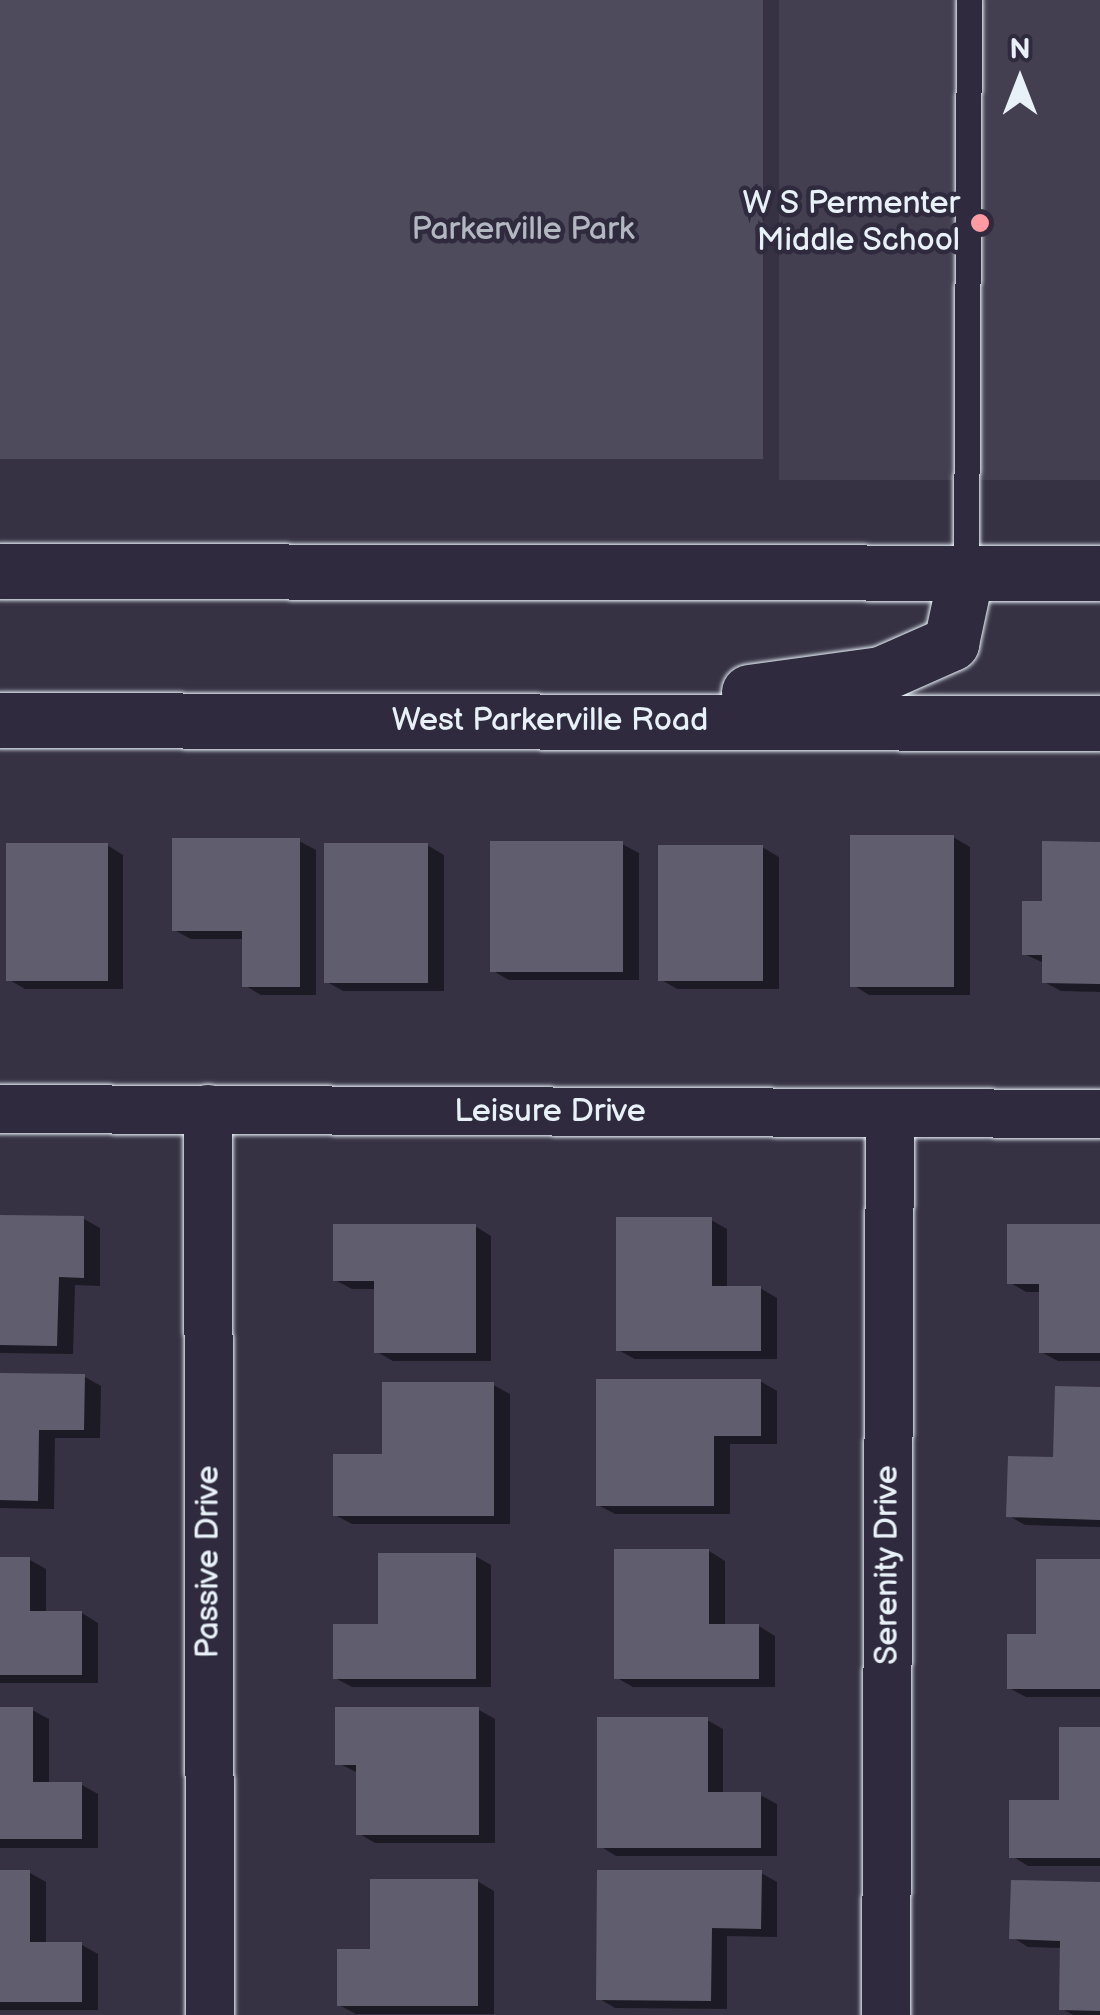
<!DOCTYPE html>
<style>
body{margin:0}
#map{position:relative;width:1100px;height:2015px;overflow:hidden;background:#363244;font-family:"Balsamiq Sans",sans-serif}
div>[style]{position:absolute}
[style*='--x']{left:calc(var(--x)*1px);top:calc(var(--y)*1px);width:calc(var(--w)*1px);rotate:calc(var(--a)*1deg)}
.built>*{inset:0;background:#433f51;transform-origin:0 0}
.green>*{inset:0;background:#4d4b5c;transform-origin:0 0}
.shadow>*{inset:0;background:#0007}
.building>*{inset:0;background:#605e6e;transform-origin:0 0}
.roads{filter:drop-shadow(0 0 2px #e8f1f8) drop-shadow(0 0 2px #e8f1f8)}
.service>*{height:25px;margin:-12.5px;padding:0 12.5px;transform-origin:12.5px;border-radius:12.5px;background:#2f2a3d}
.minor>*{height:48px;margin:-24px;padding:0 24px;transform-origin:24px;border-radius:24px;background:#2f2a3d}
.secondary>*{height:55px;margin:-27.5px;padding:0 27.5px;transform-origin:27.5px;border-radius:27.5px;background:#2f2a3d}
.dots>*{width:28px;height:28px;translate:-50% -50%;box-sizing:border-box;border:5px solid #2f2a3d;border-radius:50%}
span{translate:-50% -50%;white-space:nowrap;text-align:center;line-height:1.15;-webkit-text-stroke:9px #2f2a3d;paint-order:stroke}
.poi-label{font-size:32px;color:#e8f1f8}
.right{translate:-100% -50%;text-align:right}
.park-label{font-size:32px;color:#b2b7c1}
.street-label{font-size:32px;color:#e8f1f8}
.north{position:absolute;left:970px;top:30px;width:100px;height:100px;-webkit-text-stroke:8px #2f2a3d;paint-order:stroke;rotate:0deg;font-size:28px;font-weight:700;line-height:40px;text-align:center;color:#e8f1f8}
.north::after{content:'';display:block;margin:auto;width:35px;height:45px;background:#e8f1f8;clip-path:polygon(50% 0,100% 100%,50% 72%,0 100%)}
</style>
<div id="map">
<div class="built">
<i style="left:779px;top:0;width:321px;height:480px"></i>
</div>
<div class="green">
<i style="left:0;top:0;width:763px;height:459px"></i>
</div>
<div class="shadow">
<i style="clip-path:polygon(953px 837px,970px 847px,970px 995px,869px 995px,853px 985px)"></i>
<i style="clip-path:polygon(299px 841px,316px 850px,316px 995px,261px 995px,244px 985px,244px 939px,191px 939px,174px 930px)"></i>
<i style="clip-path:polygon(622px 844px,639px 853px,639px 980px,509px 980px,493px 971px)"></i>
<i style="clip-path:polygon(1100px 844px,1100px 992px,1061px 991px,1044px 982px,1044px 963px,1024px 954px,1045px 904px)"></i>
<i style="clip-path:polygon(107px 845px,123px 855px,123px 989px,25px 989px,8px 979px)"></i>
<i style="clip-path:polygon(427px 845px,444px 855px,444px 991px,343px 991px,327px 982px)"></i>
<i style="clip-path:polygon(762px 847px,779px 857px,779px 989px,677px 989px,660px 979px)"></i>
<i style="clip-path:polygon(0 1218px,84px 1219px,100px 1228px,100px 1286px,75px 1285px,73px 1354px,0 1353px)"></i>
<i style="clip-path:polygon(711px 1220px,727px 1229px,727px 1288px,760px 1288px,777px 1298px,777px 1359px,635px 1359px,618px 1350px)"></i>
<i style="clip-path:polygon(475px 1226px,491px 1236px,491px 1361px,393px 1361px,377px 1352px,377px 1289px,352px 1289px,335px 1280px)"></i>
<i style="clip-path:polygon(1100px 1226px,1100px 1361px,1058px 1361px,1041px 1352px,1041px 1292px,1026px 1292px,1009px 1282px)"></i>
<i style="clip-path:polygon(0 1375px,85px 1377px,101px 1386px,100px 1438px,55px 1438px,54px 1509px,0 1508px)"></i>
<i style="clip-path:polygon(760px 1381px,777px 1391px,777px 1444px,730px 1444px,730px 1514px,615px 1514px,598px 1505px)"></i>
<i style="clip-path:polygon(493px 1385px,510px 1394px,510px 1524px,352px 1524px,335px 1515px,385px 1457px)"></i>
<i style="clip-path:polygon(1100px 1389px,1100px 1527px,1025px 1525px,1009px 1516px,1056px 1459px)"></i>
<i style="clip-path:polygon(709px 1551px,725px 1561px,725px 1626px,759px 1626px,775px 1636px,775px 1687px,633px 1687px,617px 1678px)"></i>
<i style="clip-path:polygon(475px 1556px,491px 1565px,491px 1687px,352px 1687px,335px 1678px,381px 1626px)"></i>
<i style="clip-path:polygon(0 1560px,30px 1560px,46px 1569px,46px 1613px,82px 1613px,98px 1623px,98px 1683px,0 1683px)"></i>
<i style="clip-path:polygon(1100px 1561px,1100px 1697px,1026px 1697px,1009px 1688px,1039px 1636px)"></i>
<i style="clip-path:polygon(0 1710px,32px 1710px,49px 1719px,49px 1785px,82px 1785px,98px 1794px,98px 1848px,0 1848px)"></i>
<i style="clip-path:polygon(479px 1710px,495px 1719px,495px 1843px,375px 1843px,358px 1833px,358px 1773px,338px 1763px)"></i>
<i style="clip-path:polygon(707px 1720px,723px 1729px,723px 1795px,760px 1795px,777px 1804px,777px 1856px,616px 1856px,600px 1846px)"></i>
<i style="clip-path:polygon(1100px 1729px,1100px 1866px,1028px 1866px,1012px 1856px,1061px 1803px)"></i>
<i style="clip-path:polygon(0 1873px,30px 1873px,46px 1882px,46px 1945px,82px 1945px,98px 1954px,98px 2010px,0 2010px)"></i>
<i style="clip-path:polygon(761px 1873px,777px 1882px,777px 1937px,727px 1936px,727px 2009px,615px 2008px,598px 1998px)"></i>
<i style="clip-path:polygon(477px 1881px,494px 1891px,494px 2014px,356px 2014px,339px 2005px)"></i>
<i style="clip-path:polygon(1100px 1885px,1100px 2015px,1073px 2015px,1061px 2008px,1062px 1948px,1028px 1947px,1012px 1937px)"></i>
</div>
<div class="building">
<i style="left:850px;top:835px;width:104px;height:152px"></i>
<i style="clip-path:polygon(172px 838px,300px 838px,300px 987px,242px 987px,242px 931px,172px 931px)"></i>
<i style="left:490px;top:841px;width:133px;height:131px"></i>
<i style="clip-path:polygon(1042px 841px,1100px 842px,1100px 984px,1042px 983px,1042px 955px,1022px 955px,1022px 901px,1042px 901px)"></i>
<i style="left:6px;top:843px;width:102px;height:138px"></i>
<i style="left:324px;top:843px;width:104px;height:140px"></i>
<i style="left:658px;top:845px;width:105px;height:136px"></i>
<i style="clip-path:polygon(0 1215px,84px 1216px,84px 1278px,59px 1277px,57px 1346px,0 1345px)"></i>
<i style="clip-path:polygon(616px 1217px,712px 1217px,712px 1286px,761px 1286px,761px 1351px,616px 1351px)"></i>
<i style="clip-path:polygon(333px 1224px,476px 1224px,476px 1353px,374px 1353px,374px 1281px,333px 1281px)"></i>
<i style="clip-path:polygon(1007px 1224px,1100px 1224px,1100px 1353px,1039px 1353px,1039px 1284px,1007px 1284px)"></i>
<i style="clip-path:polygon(0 1373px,85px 1374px,84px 1430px,39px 1430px,38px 1501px,0 1500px)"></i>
<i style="clip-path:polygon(596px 1379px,761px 1379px,761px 1436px,714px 1436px,714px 1506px,596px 1506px)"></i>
<i style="clip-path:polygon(382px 1382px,494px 1382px,494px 1516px,333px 1516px,333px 1454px,382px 1454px)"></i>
<i style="clip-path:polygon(1055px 1386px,1100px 1387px,1100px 1520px,1006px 1517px,1008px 1456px,1053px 1457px)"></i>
<i style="clip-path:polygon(614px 1549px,709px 1549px,709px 1624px,759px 1624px,759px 1679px,614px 1679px)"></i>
<i style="clip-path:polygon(378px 1553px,476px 1553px,476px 1679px,333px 1679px,333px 1624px,378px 1624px)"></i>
<i style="clip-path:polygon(0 1557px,30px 1557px,30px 1611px,82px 1611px,82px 1675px,0 1675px)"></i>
<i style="clip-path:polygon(1036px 1559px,1100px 1559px,1100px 1689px,1007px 1689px,1007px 1634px,1036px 1634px)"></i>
<i style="clip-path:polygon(0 1707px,33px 1707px,33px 1782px,82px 1782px,82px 1839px,0 1839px)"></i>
<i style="clip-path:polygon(335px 1707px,479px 1707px,479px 1835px,356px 1835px,356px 1765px,335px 1765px)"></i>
<i style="clip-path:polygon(597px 1717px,708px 1717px,708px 1792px,761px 1792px,761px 1848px,597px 1848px)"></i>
<i style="clip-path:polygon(1059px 1727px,1100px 1727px,1100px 1858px,1009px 1858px,1009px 1800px,1059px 1800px)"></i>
<i style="clip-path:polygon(0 1870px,30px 1870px,30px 1942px,82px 1942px,82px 2002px,0 2002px)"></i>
<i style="clip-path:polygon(597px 1870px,762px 1870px,761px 1929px,712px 1928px,711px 2001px,596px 2000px)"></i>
<i style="clip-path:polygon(370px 1879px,478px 1879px,478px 2006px,337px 2006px,337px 1949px,370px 1949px)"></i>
<i style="clip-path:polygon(1011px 1880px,1100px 1882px,1100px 2011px,1059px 2010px,1060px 1941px,1009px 1939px)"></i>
</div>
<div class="roads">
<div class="service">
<i style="--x:966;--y:573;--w:573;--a:-89.7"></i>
</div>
<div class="minor">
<i style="--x:0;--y:1109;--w:1100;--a:0.26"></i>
<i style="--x:208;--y:1109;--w:906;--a:89.87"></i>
<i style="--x:886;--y:2015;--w:901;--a:-89.75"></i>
</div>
<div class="secondary">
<i style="--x:0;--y:571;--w:1100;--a:0.1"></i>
<i style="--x:749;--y:692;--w:133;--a:-7.8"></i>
<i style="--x:881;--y:674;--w:77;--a:-23.9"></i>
<i style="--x:951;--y:643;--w:72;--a:-77.9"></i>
<i style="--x:0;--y:720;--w:1100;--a:0.16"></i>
</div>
</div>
<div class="dots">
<i style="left:980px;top:223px;background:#ff9aa2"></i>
</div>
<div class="poi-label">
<span class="right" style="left:960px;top:223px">W S Permenter<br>Middle School</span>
</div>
<div class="park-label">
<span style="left:523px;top:230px">Parkerville Park</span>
</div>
<div class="street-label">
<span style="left:550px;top:721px">West Parkerville Road</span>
<span style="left:550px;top:1112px">Leisure Drive</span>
<span style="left:209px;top:1562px;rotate:-90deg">Passive Drive</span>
<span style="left:888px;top:1565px;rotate:-90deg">Serenity Drive</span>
</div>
<div class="north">N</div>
</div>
